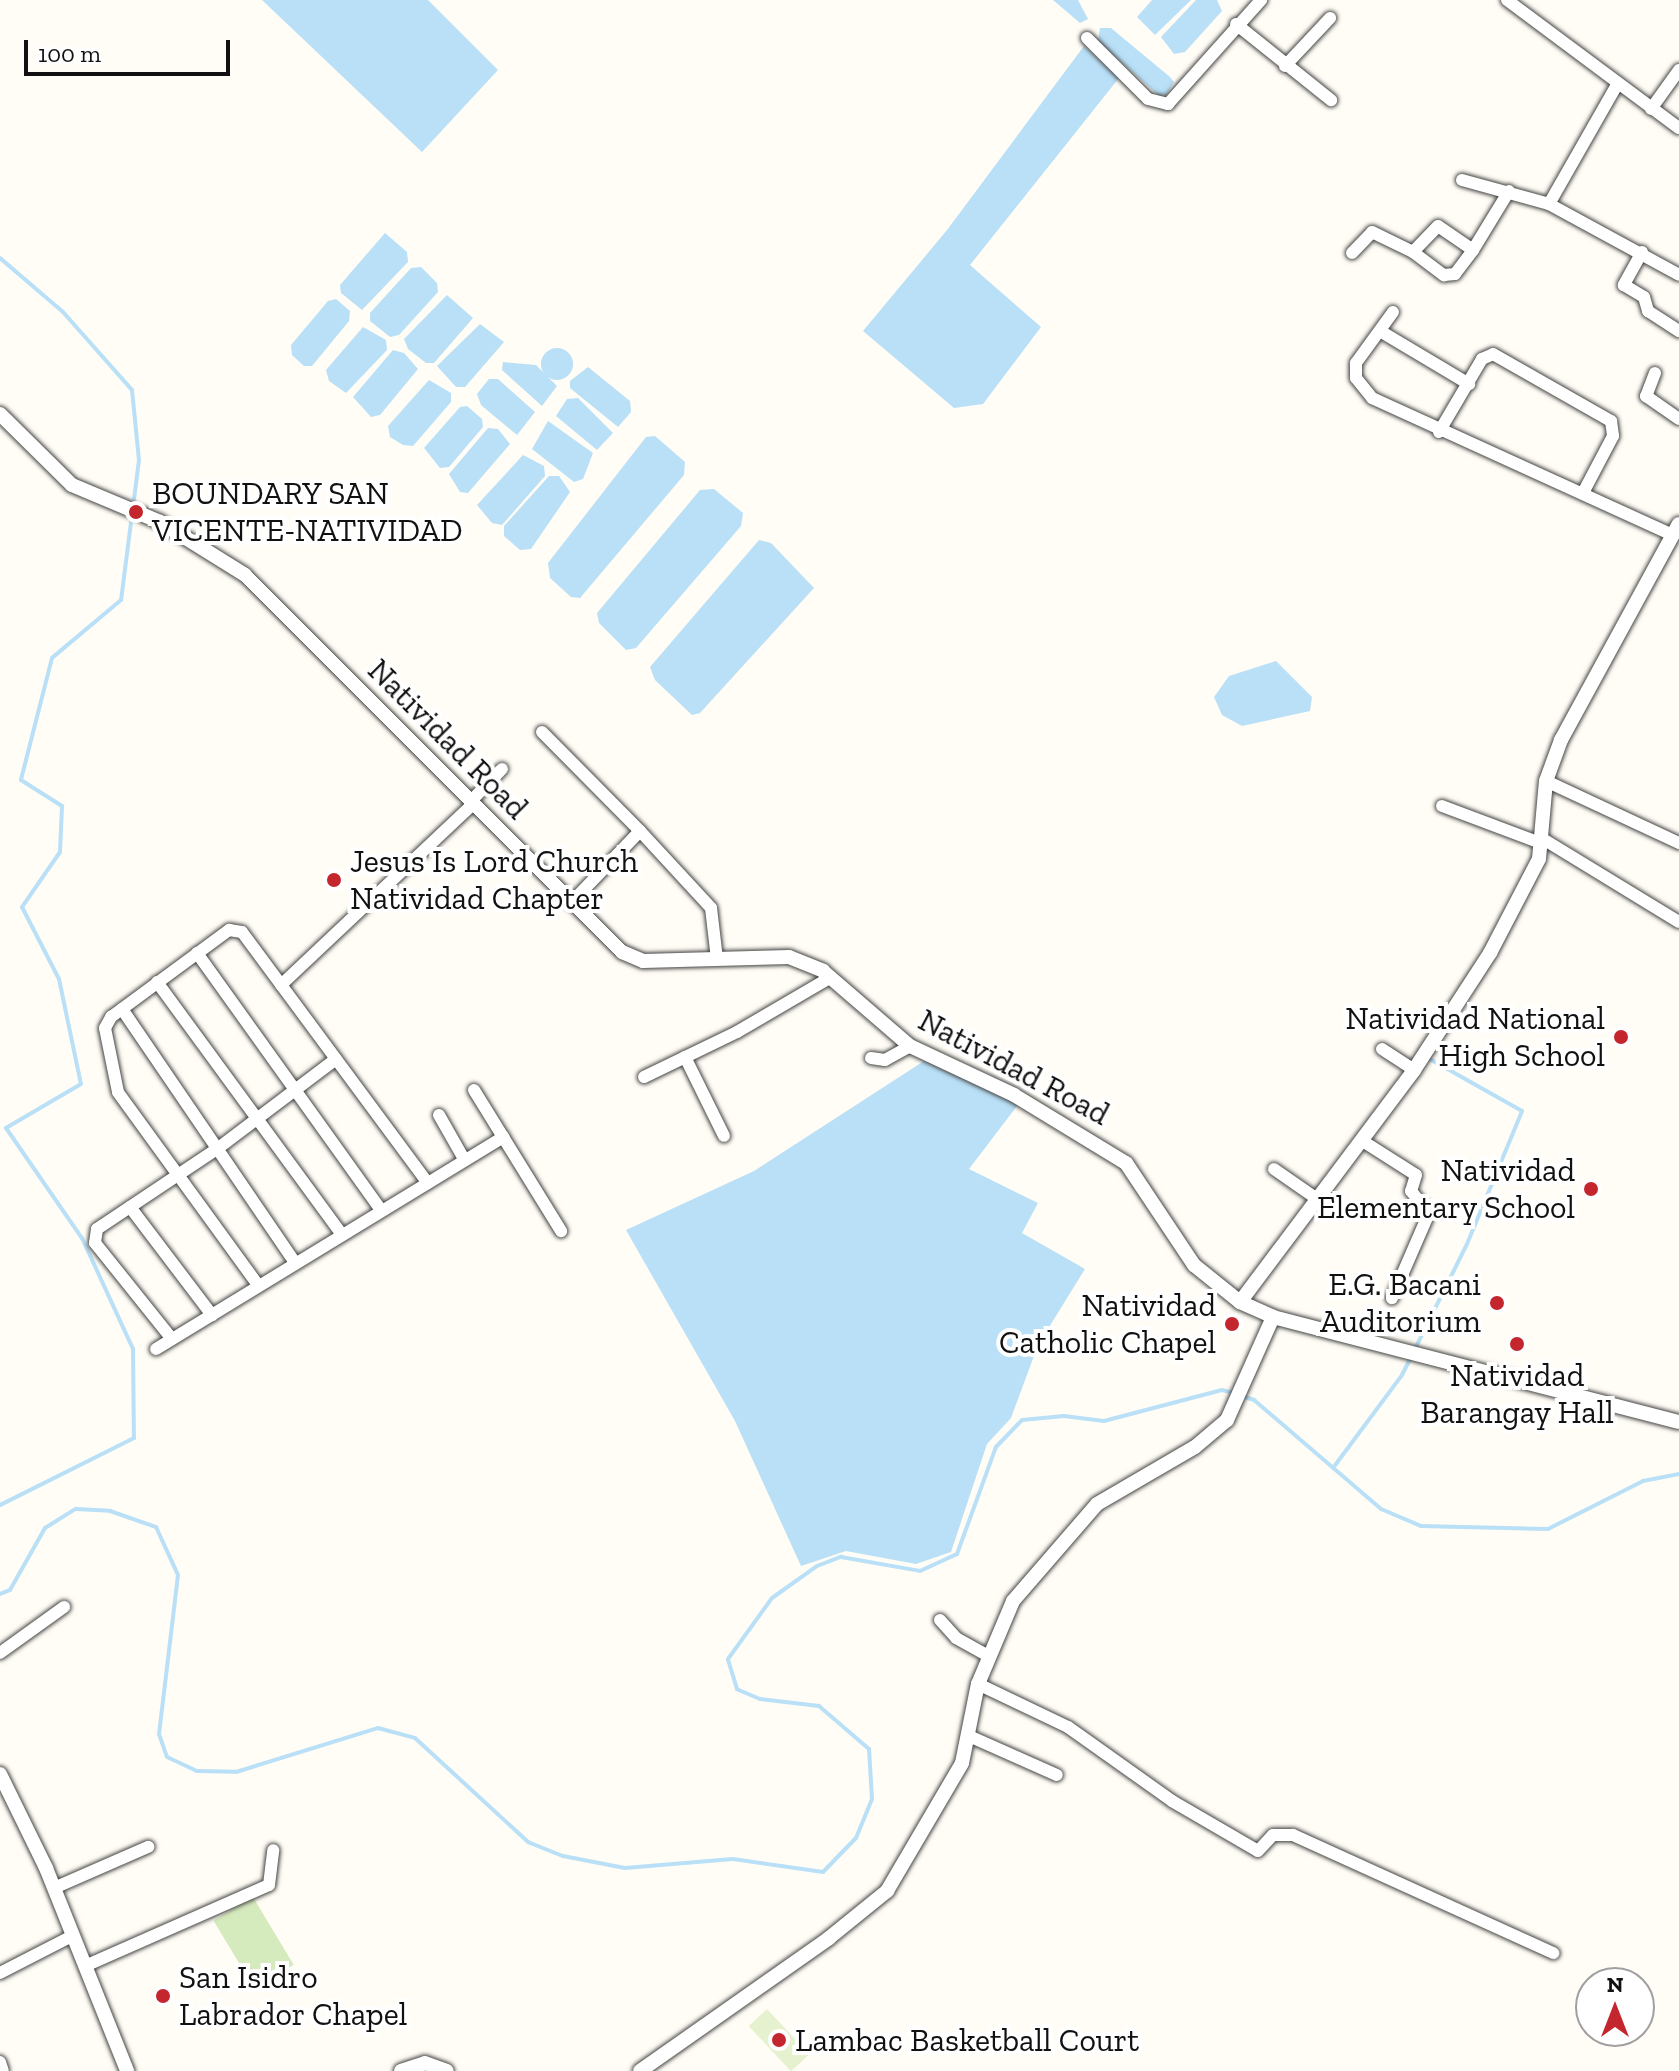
<!DOCTYPE html>
<style>
body{margin:0}
#map{position:relative;width:1679px;height:2071px;overflow:hidden;background:#fffdf5;font-family:"Zilla Slab",serif}
div>[style]{position:absolute}
[style*='--x']{left:calc(var(--x)*1px);top:calc(var(--y)*1px);width:calc(var(--w)*1px);rotate:calc(var(--a)*1deg)}
.green>*{inset:0;background:#d5ebbd;transform-origin:0 0}
.pitch>*{inset:0;background:#e6f2cf;transform-origin:0 0}
.water>*{inset:0;background:#b9e0f7}
.round{border-radius:50%}
.stream>*{height:4px;margin:-2px;padding:0 2px;transform-origin:2px;border-radius:2px;background:#b9e0f7}
.roads{filter:drop-shadow(0 0 2px #444) drop-shadow(0 0 2px #444)}
.minor>*{height:12px;margin:-6px;padding:0 6px;transform-origin:6px;border-radius:6px;background:#fff}
.tertiary>*{height:14px;margin:-7px;padding:0 7px;transform-origin:7px;border-radius:7px;background:#fff}
.dots>*{width:22px;height:22px;translate:-50% -50%;box-sizing:border-box;border:4px solid #fff;border-radius:50%}
span{translate:-50% -50%;white-space:nowrap;text-align:center;line-height:1.15;-webkit-text-stroke:8px #fff;paint-order:stroke}
.poi-label{font-size:32px;color:#111}
.left{translate:0 -50%;text-align:left}
.right{translate:-100% -50%;text-align:right}
.street-label{font-size:32px;color:#111}
.north{position:absolute;left:1575px;top:1967px;width:80px;height:80px;box-sizing:border-box;background:#fff;border:2px solid #a0a0a0;border-radius:50%;rotate:0deg;font-size:22px;font-weight:700;line-height:32px;text-align:center;color:#111}
.north::after{content:'';display:block;margin:auto;width:28px;height:36px;background:#c4262e;clip-path:polygon(50% 0,100% 100%,50% 72%,0 100%)}
.scale{position:absolute;left:24px;top:40px;width:206px;height:36px;box-sizing:border-box;border:4px solid #111;border-top:0;padding-left:10px;font-size:24px;line-height:28px;white-space:nowrap;color:#111;-webkit-text-stroke:6px #fff;paint-order:stroke}
</style>
<div id="map">
<div class="green">
<i style="left:253px;top:1897px;width:79px;height:46px;rotate:59deg"></i>
</div>
<div class="pitch">
<i style="left:767px;top:2009px;width:62px;height:25px;rotate:47deg"></i>
</div>
<div class="water">
<i style="clip-path:polygon(262px 0,428px 0,498px 70px,422px 152px)"></i>
<i style="clip-path:polygon(1053px 0,1078px 0,1088px 19px,1080px 23px)"></i>
<i style="clip-path:polygon(1152px 0,1191px 0,1155px 35px,1137px 17px)"></i>
<i style="clip-path:polygon(1196px 0,1217px 0,1222px 11px,1185px 52px,1174px 54px,1161px 37px)"></i>
<i style="clip-path:polygon(1100px 28px,1111px 28px,1170px 77px,1174px 82px,1166px 95px,1159px 96px,1098px 41px)"></i>
<i style="clip-path:polygon(1084px 46px,1119px 78px,970px 265px,1041px 327px,983px 404px,954px 408px,863px 331px,947px 230px)"></i>
<i style="clip-path:polygon(385px 233px,407px 252px,408px 262px,362px 310px,341px 293px,340px 285px)"></i>
<i style="clip-path:polygon(421px 267px,437px 283px,438px 292px,399px 335px,390px 337px,370px 321px,370px 313px,411px 268px)"></i>
<i style="clip-path:polygon(447px 295px,473px 318px,434px 363px,426px 363px,408px 349px,404px 339px)"></i>
<i style="clip-path:polygon(336px 299px,350px 311px,349px 321px,312px 366px,304px 366px,292px 355px,291px 345px,328px 301px)"></i>
<i style="clip-path:polygon(480px 324px,504px 342px,465px 387px,456px 387px,437px 366px)"></i>
<i style="clip-path:polygon(363px 327px,386px 340px,387px 350px,346px 393px,329px 381px,326px 370px)"></i>
<i class="round" style="left:541px;top:348px;width:32px;height:32px"></i>
<i style="clip-path:polygon(393px 350px,404px 353px,418px 369px,380px 415px,371px 417px,353px 397px)"></i>
<i style="clip-path:polygon(503px 362px,536px 365px,557px 386px,542px 406px,502px 370px)"></i>
<i style="clip-path:polygon(588px 367px,630px 401px,631px 412px,618px 427px,570px 388px,570px 381px)"></i>
<i style="clip-path:polygon(489px 379px,498px 379px,535px 412px,517px 435px,481px 405px,477px 394px)"></i>
<i style="clip-path:polygon(429px 380px,451px 393px,451px 402px,413px 446px,403px 445px,390px 437px,388px 426px)"></i>
<i style="clip-path:polygon(578px 398px,613px 433px,597px 450px,556px 416px,567px 399px)"></i>
<i style="clip-path:polygon(467px 406px,482px 419px,483px 427px,449px 467px,440px 468px,424px 448px,460px 407px)"></i>
<i style="clip-path:polygon(548px 421px,593px 453px,583px 479px,574px 482px,532px 449px)"></i>
<i style="clip-path:polygon(488px 428px,498px 429px,510px 444px,468px 493px,460px 492px,449px 474px)"></i>
<i style="clip-path:polygon(655px 436px,685px 462px,684px 475px,580px 598px,571px 597px,550px 578px,548px 563px,646px 437px)"></i>
<i style="clip-path:polygon(523px 455px,544px 466px,545px 476px,502px 525px,492px 523px,477px 505px)"></i>
<i style="clip-path:polygon(549px 476px,559px 476px,570px 492px,531px 549px,520px 550px,504px 536px,504px 526px)"></i>
<i style="clip-path:polygon(714px 489px,743px 513px,741px 526px,636px 648px,626px 650px,599px 623px,597px 613px,700px 490px)"></i>
<i style="clip-path:polygon(759px 540px,771px 543px,814px 588px,700px 713px,692px 715px,655px 680px,650px 667px)"></i>
<i style="clip-path:polygon(1276px 661px,1312px 697px,1310px 711px,1242px 726px,1222px 715px,1214px 697px,1229px 676px)"></i>
<i style="clip-path:polygon(924px 1061px,1020px 1102px,969px 1169px,1038px 1203px,1022px 1233px,1085px 1269px,1038px 1345px,1011px 1418px,987px 1444px,951px 1552px,916px 1564px,846px 1551px,801px 1566px,735px 1421px,626px 1230px,754px 1171px)"></i>
</div>
<div class="stream">
<i style="--x:0;--y:258;--w:83;--a:40.6"></i>
<i style="--x:63;--y:312;--w:104;--a:48.5"></i>
<i style="--x:132;--y:390;--w:70;--a:84.3"></i>
<i style="--x:139;--y:460;--w:141;--a:97.3"></i>
<i style="--x:121;--y:600;--w:90;--a:140"></i>
<i style="--x:52;--y:658;--w:126;--a:104.3"></i>
<i style="--x:21;--y:780;--w:49;--a:32.4"></i>
<i style="--x:62;--y:806;--w:46;--a:92.5"></i>
<i style="--x:60;--y:852;--w:67;--a:124.6"></i>
<i style="--x:22;--y:907;--w:81;--a:62.8"></i>
<i style="--x:59;--y:979;--w:107;--a:78.2"></i>
<i style="--x:81;--y:1084;--w:87;--a:149.6"></i>
<i style="--x:6;--y:1128;--w:134;--a:55.4"></i>
<i style="--x:82;--y:1238;--w:122;--a:65.3"></i>
<i style="--x:133;--y:1349;--w:89;--a:89.4"></i>
<i style="--x:134;--y:1438;--w:150;--a:153.4"></i>
<i style="--x:1242;--y:1396;--w:13;--a:18"></i>
<i style="--x:1254;--y:1400;--w:167;--a:40.6"></i>
<i style="--x:1381;--y:1509;--w:43;--a:23"></i>
<i style="--x:1421;--y:1526;--w:127;--a:1.4"></i>
<i style="--x:1548;--y:1529;--w:106;--a:-26.8"></i>
<i style="--x:1643;--y:1481;--w:37;--a:-11"></i>
<i style="--x:1333;--y:1468;--w:116;--a:-53.4"></i>
<i style="--x:1402;--y:1375;--w:146;--a:-63.6"></i>
<i style="--x:1467;--y:1244;--w:144;--a:-67.5"></i>
<i style="--x:1522;--y:1111;--w:110;--a:-150.6"></i>
<i style="--x:0;--y:1594;--w:11;--a:-22"></i>
<i style="--x:10;--y:1590;--w:71;--a:-60.6"></i>
<i style="--x:45;--y:1528;--w:36;--a:-32"></i>
<i style="--x:76;--y:1509;--w:34;--a:3"></i>
<i style="--x:110;--y:1511;--w:49;--a:19.2"></i>
<i style="--x:156;--y:1527;--w:53;--a:65.4"></i>
<i style="--x:178;--y:1575;--w:160;--a:96.8"></i>
<i style="--x:159;--y:1734;--w:24;--a:71"></i>
<i style="--x:167;--y:1757;--w:33;--a:25"></i>
<i style="--x:197;--y:1771;--w:39;--a:1"></i>
<i style="--x:236;--y:1772;--w:149;--a:-17.2"></i>
<i style="--x:378;--y:1728;--w:38;--a:15"></i>
<i style="--x:415;--y:1738;--w:154;--a:42.6"></i>
<i style="--x:528;--y:1842;--w:38;--a:22"></i>
<i style="--x:563;--y:1856;--w:63;--a:11"></i>
<i style="--x:625;--y:1868;--w:108;--a:-4.8"></i>
<i style="--x:733;--y:1859;--w:91;--a:8.2"></i>
<i style="--x:823;--y:1872;--w:47;--a:-45.9"></i>
<i style="--x:856;--y:1838;--w:42;--a:-67.7"></i>
<i style="--x:872;--y:1799;--w:50;--a:-93.4"></i>
<i style="--x:869;--y:1749;--w:66;--a:-139.3"></i>
<i style="--x:819;--y:1706;--w:59;--a:-173.2"></i>
<i style="--x:760;--y:1699;--w:25;--a:-157"></i>
<i style="--x:737;--y:1689;--w:31;--a:-107"></i>
<i style="--x:728;--y:1659;--w:75;--a:-54.2"></i>
<i style="--x:772;--y:1598;--w:55;--a:-35.4"></i>
<i style="--x:817;--y:1566;--w:26;--a:-21"></i>
<i style="--x:841;--y:1557;--w:80;--a:10"></i>
<i style="--x:920;--y:1571;--w:41;--a:-24.7"></i>
<i style="--x:957;--y:1554;--w:114;--a:-70"></i>
<i style="--x:996;--y:1447;--w:37;--a:-46"></i>
<i style="--x:1022;--y:1420;--w:42;--a:-5.4"></i>
<i style="--x:1064;--y:1416;--w:40;--a:7.1"></i>
<i style="--x:1104;--y:1421;--w:122;--a:-14.7"></i>
<i style="--x:1222;--y:1390;--w:12;--a:14"></i>
</div>
<div class="roads">
<div class="minor">
<i style="--x:1507;--y:0;--w:214;--a:36.7"></i>
<i style="--x:1236;--y:24;--w:122;--a:38.7"></i>
<i style="--x:1087;--y:38;--w:86;--a:45"></i>
<i style="--x:1148;--y:99;--w:21;--a:14"></i>
<i style="--x:1168;--y:104;--w:140;--a:-48.2"></i>
<i style="--x:1285;--y:66;--w:66;--a:-46.8"></i>
<i style="--x:1651;--y:109;--w:48;--a:-54.3"></i>
<i style="--x:1462;--y:180;--w:90;--a:15.4"></i>
<i style="--x:1549;--y:204;--w:148;--a:28.6"></i>
<i style="--x:1549;--y:204;--w:139;--a:-60.3"></i>
<i style="--x:1473;--y:250;--w:42;--a:-145.6"></i>
<i style="--x:1438;--y:226;--w:36;--a:134"></i>
<i style="--x:1413;--y:252;--w:39;--a:37"></i>
<i style="--x:1444;--y:275;--w:11;--a:-5"></i>
<i style="--x:1455;--y:274;--w:30;--a:-53"></i>
<i style="--x:1473;--y:250;--w:69;--a:-58.6"></i>
<i style="--x:1642;--y:252;--w:38;--a:119"></i>
<i style="--x:1624;--y:285;--w:23;--a:31"></i>
<i style="--x:1644;--y:297;--w:15;--a:74"></i>
<i style="--x:1648;--y:311;--w:37;--a:33"></i>
<i style="--x:1352;--y:253;--w:29;--a:-46"></i>
<i style="--x:1372;--y:232;--w:46;--a:26"></i>
<i style="--x:1393;--y:312;--w:63;--a:126"></i>
<i style="--x:1356;--y:363;--w:15;--a:90"></i>
<i style="--x:1356;--y:378;--w:26;--a:51"></i>
<i style="--x:1372;--y:398;--w:331;--a:24.5"></i>
<i style="--x:1380;--y:331;--w:104;--a:30.8"></i>
<i style="--x:1655;--y:373;--w:25;--a:111"></i>
<i style="--x:1646;--y:396;--w:40;--a:34.9"></i>
<i style="--x:1439;--y:432;--w:85;--a:-59.5"></i>
<i style="--x:1482;--y:359;--w:12;--a:-24"></i>
<i style="--x:1493;--y:354;--w:136;--a:29.6"></i>
<i style="--x:1611;--y:421;--w:15;--a:82"></i>
<i style="--x:1613;--y:436;--w:64;--a:117.8"></i>
<i style="--x:542;--y:732;--w:139;--a:45.3"></i>
<i style="--x:640;--y:831;--w:100;--a:133.8"></i>
<i style="--x:1546;--y:781;--w:147;--a:25"></i>
<i style="--x:470;--y:802;--w:46;--a:-45.9"></i>
<i style="--x:1442;--y:806;--w:108;--a:20.6"></i>
<i style="--x:640;--y:831;--w:105;--a:47.3"></i>
<i style="--x:711;--y:908;--w:51;--a:83.3"></i>
<i style="--x:1543;--y:839;--w:159;--a:31.4"></i>
<i style="--x:197;--y:953;--w:317;--a:54.4"></i>
<i style="--x:157;--y:982;--w:313;--a:53.8"></i>
<i style="--x:281;--y:985;--w:264;--a:-43.3"></i>
<i style="--x:122;--y:1009;--w:307;--a:55.7"></i>
<i style="--x:1382;--y:1049;--w:38;--a:33"></i>
<i style="--x:685;--y:1057;--w:88;--a:63.7"></i>
<i style="--x:871;--y:1058;--w:14;--a:8"></i>
<i style="--x:885;--y:1060;--w:29;--a:-29"></i>
<i style="--x:644;--y:1077;--w:103;--a:-25.8"></i>
<i style="--x:737;--y:1032;--w:109;--a:-30.3"></i>
<i style="--x:474;--y:1090;--w:166;--a:58.3"></i>
<i style="--x:439;--y:1115;--w:51;--a:60.4"></i>
<i style="--x:1361;--y:1140;--w:65;--a:32.5"></i>
<i style="--x:1416;--y:1175;--w:17;--a:107"></i>
<i style="--x:1411;--y:1191;--w:28;--a:51"></i>
<i style="--x:1429;--y:1213;--w:93;--a:113.5"></i>
<i style="--x:1274;--y:1169;--w:52;--a:34.9"></i>
<i style="--x:130;--y:1207;--w:136;--a:52.8"></i>
<i style="--x:258;--y:1285;--w:238;--a:-126"></i>
<i style="--x:118;--y:1092;--w:65;--a:-101.5"></i>
<i style="--x:105;--y:1028;--w:13;--a:-61"></i>
<i style="--x:111;--y:1017;--w:147;--a:-36.4"></i>
<i style="--x:229;--y:930;--w:13;--a:9"></i>
<i style="--x:242;--y:932;--w:312;--a:53.5"></i>
<i style="--x:172;--y:1339;--w:123;--a:-128.7"></i>
<i style="--x:95;--y:1243;--w:14;--a:-82"></i>
<i style="--x:97;--y:1229;--w:144;--a:-33.7"></i>
<i style="--x:217;--y:1149;--w:149;--a:-37.1"></i>
<i style="--x:156;--y:1349;--w:407;--a:-31.4"></i>
<i style="--x:940;--y:1620;--w:24;--a:48"></i>
<i style="--x:956;--y:1638;--w:35;--a:29"></i>
<i style="--x:0;--y:1653;--w:79;--a:-35.7"></i>
<i style="--x:978;--y:1684;--w:100;--a:25.5"></i>
<i style="--x:1068;--y:1727;--w:128;--a:35.4"></i>
<i style="--x:1172;--y:1801;--w:99;--a:30.2"></i>
<i style="--x:1258;--y:1851;--w:22;--a:-47"></i>
<i style="--x:1273;--y:1835;--w:20;--a:0"></i>
<i style="--x:1293;--y:1835;--w:286;--a:24.4"></i>
<i style="--x:969;--y:1736;--w:96;--a:23.9"></i>
<i style="--x:54;--y:1888;--w:103;--a:-23.6"></i>
<i style="--x:85;--y:1966;--w:201;--a:-23.8"></i>
<i style="--x:269;--y:1885;--w:35;--a:-83"></i>
<i style="--x:0;--y:1973;--w:81;--a:-27.2"></i>
<i style="--x:0;--y:2062;--w:9;--a:72"></i>
</div>
<div class="tertiary">
<i style="--x:0;--y:414;--w:101;--a:44.6"></i>
<i style="--x:72;--y:485;--w:95;--a:22.8"></i>
<i style="--x:160;--y:522;--w:100;--a:31.9"></i>
<i style="--x:245;--y:575;--w:533;--a:45"></i>
<i style="--x:622;--y:952;--w:23;--a:23"></i>
<i style="--x:643;--y:961;--w:146;--a:-1.6"></i>
<i style="--x:789;--y:957;--w:37;--a:22"></i>
<i style="--x:823;--y:971;--w:115;--a:40.8"></i>
<i style="--x:910;--y:1046;--w:115;--a:25.2"></i>
<i style="--x:1014;--y:1095;--w:131;--a:31.3"></i>
<i style="--x:1126;--y:1163;--w:123;--a:56.3"></i>
<i style="--x:1194;--y:1265;--w:59;--a:38.8"></i>
<i style="--x:1240;--y:1302;--w:36;--a:24"></i>
<i style="--x:1273;--y:1317;--w:419;--a:14.5"></i>
<i style="--x:1240;--y:1302;--w:290;--a:-53.1"></i>
<i style="--x:1414;--y:1070;--w:140;--a:-57"></i>
<i style="--x:1490;--y:953;--w:106;--a:-62.5"></i>
<i style="--x:1539;--y:859;--w:78;--a:-84.9"></i>
<i style="--x:1546;--y:781;--w:44;--a:-69.9"></i>
<i style="--x:1561;--y:740;--w:246;--a:-61.4"></i>
<i style="--x:0;--y:1774;--w:105;--a:63.9"></i>
<i style="--x:46;--y:1868;--w:219;--a:68.2"></i>
<i style="--x:401;--y:2071;--w:25;--a:-18"></i>
<i style="--x:425;--y:2063;--w:23;--a:20"></i>
<i style="--x:640;--y:2071;--w:231;--a:-35.1"></i>
<i style="--x:829;--y:1938;--w:75;--a:-39"></i>
<i style="--x:887;--y:1891;--w:148;--a:-59.6"></i>
<i style="--x:962;--y:1763;--w:81;--a:-78.6"></i>
<i style="--x:978;--y:1684;--w:90;--a:-67.1"></i>
<i style="--x:1013;--y:1601;--w:128;--a:-49.1"></i>
<i style="--x:1097;--y:1504;--w:113;--a:-30.2"></i>
<i style="--x:1195;--y:1447;--w:42;--a:-40.2"></i>
<i style="--x:1227;--y:1420;--w:113;--a:-65.9"></i>
</div>
</div>
<div class="dots">
<i style="left:136px;top:512px;background:#c4262e"></i>
<i style="left:334px;top:880px;background:#c4262e"></i>
<i style="left:1621px;top:1037px;background:#c4262e"></i>
<i style="left:1591px;top:1189px;background:#c4262e"></i>
<i style="left:1497px;top:1303px;background:#c4262e"></i>
<i style="left:1232px;top:1324px;background:#c4262e"></i>
<i style="left:1517px;top:1344px;background:#c4262e"></i>
<i style="left:163px;top:1996px;background:#c4262e"></i>
<i style="left:779px;top:2040px;background:#c4262e"></i>
</div>
<div class="poi-label">
<span class="left" style="left:152px;top:512px">BOUNDARY SAN<br>VICENTE-NATIVIDAD</span>
<span class="left" style="left:350px;top:880px">Jesus Is Lord Church<br>Natividad Chapter</span>
<span class="right" style="left:1605px;top:1037px">Natividad National<br>High School</span>
<span class="right" style="left:1575px;top:1189px">Natividad<br>Elementary School</span>
<span class="right" style="left:1481px;top:1303px">E.G. Bacani<br>Auditorium</span>
<span class="right" style="left:1216px;top:1324px">Natividad<br>Catholic Chapel</span>
<span style="left:1517px;top:1394px">Natividad<br>Barangay Hall</span>
<span class="left" style="left:179px;top:1996px">San Isidro<br>Labrador Chapel</span>
<span class="left" style="left:795px;top:2040px">Lambac Basketball Court</span>
</div>
<div class="street-label">
<span style="left:448px;top:739px;rotate:45deg">Natividad Road</span>
<span style="left:1014px;top:1067px;rotate:28deg">Natividad Road</span>
</div>
<div class="north">N</div>
<div class="scale">100 m</div>
</div>
